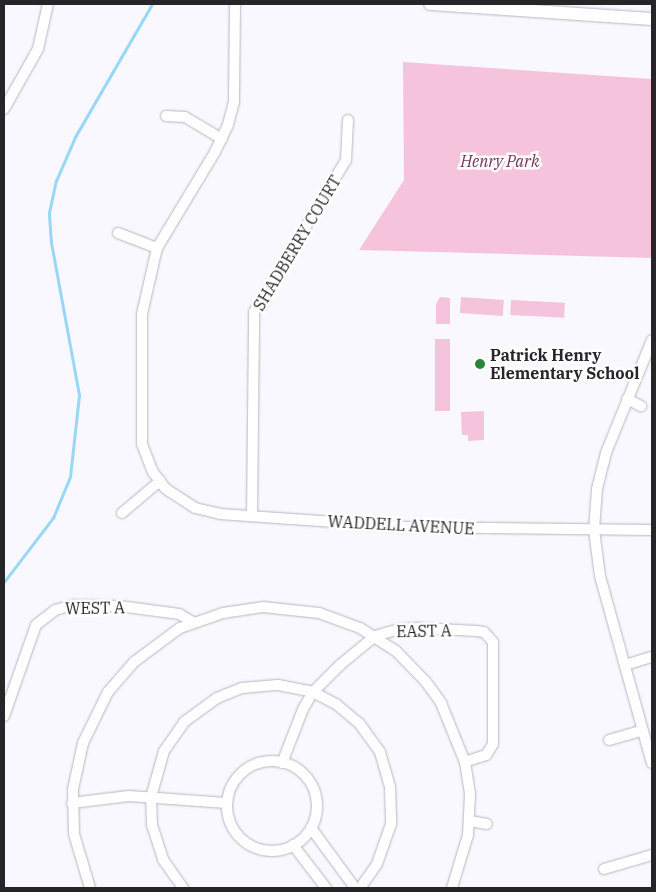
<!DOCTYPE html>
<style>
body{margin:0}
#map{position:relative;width:656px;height:892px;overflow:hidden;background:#f9f8fe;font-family:"IBM Plex Serif",serif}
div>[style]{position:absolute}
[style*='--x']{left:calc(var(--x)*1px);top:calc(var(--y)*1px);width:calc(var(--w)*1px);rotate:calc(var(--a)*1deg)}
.green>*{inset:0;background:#f6c3dc;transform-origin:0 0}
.stream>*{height:2.5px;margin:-1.25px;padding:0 1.25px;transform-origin:1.25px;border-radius:1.25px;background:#99d7f8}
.roads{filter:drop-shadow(0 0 1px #b7b6bf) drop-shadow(0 0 1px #b7b6bf)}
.minor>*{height:10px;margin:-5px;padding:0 5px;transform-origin:5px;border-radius:5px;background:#fff}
.minor>.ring{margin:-5px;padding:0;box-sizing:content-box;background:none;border:10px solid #fff;border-radius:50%}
.major>*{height:12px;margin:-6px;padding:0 6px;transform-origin:6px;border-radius:6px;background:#fff}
.dots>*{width:14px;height:14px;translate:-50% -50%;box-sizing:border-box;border:2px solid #fff;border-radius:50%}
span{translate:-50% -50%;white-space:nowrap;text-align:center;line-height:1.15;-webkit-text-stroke:5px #fff;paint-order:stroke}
.park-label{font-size:16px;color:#773259;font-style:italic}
.street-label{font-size:16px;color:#262629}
.poi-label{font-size:16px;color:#262629;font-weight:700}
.left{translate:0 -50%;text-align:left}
.frame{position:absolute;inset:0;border:5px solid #262629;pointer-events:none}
</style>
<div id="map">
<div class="green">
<i style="clip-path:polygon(403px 62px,652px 79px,652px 258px,359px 250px,404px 180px)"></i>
<i style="clip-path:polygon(440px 297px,450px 298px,450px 324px,436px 324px,436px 304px)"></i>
<i style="left:461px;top:297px;width:43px;height:16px;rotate:4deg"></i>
<i style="left:511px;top:300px;width:54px;height:15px;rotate:3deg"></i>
<i style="left:435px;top:339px;width:15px;height:72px"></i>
<i style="clip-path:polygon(484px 411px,484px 440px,468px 441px,468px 435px,462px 435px,461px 412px)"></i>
</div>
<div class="stream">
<i style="--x:4;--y:582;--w:81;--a:-52.6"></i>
<i style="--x:53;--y:518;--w:44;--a:-67.5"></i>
<i style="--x:70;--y:477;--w:82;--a:-83.7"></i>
<i style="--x:79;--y:395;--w:155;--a:-100.4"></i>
<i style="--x:51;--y:243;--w:30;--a:-94"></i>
<i style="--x:49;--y:213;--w:33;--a:-78"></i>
<i style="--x:56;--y:181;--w:48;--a:-66.6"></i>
<i style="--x:75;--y:137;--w:154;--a:-59.9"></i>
</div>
<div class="roads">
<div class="minor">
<i style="--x:235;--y:4;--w:98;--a:90.6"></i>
<i style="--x:234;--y:102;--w:24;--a:105"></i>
<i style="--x:228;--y:125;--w:30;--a:116"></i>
<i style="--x:215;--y:152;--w:112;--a:121.1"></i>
<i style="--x:157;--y:248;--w:68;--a:102.8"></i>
<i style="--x:142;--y:314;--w:130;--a:90"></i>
<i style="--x:142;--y:444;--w:30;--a:69"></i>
<i style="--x:153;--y:472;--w:21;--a:53"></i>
<i style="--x:166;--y:489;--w:35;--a:33"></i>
<i style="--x:195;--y:508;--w:26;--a:13"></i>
<i style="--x:220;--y:514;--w:186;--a:4"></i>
<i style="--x:406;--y:527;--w:246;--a:0.7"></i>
<i style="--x:4;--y:109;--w:69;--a:-60.5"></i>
<i style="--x:38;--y:49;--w:46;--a:-77.5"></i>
<i style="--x:166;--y:116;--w:19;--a:3"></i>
<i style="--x:185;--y:117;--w:43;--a:30.7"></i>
<i style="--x:118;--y:233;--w:42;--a:21"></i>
<i style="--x:652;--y:340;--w:122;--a:112.2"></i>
<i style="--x:606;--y:453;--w:37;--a:104"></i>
<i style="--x:597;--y:489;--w:41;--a:94.2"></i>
<i style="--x:594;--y:530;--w:46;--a:82.6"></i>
<i style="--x:600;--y:576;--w:194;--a:74.5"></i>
<i style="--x:627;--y:399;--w:16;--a:27"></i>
<i style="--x:122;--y:513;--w:50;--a:-40.1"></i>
<i style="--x:252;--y:516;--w:204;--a:-89.4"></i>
<i style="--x:254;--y:312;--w:178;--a:-58.8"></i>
<i style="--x:346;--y:160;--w:40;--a:-87.1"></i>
<i style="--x:625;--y:665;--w:28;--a:-17"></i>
<i style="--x:4;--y:716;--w:96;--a:-70.6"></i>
<i style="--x:36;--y:625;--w:24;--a:-38"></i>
<i style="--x:55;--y:610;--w:20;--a:-15"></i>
<i style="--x:74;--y:605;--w:45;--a:1.3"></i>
<i style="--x:119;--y:606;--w:61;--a:7.6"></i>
<i style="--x:179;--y:614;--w:16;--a:30"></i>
<i style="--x:609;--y:740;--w:35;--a:-16"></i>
<i class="ring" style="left:227px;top:761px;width:80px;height:80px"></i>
<i style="--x:282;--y:763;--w:58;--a:-68.7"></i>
<i style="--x:303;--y:709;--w:20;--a:-60"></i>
<i style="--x:313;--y:692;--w:38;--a:-45"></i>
<i style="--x:340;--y:665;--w:45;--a:-39.6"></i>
<i style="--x:375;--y:636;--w:25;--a:-16"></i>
<i style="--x:399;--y:629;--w:22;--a:-3"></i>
<i style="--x:421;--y:628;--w:55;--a:3.1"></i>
<i style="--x:476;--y:631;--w:8;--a:7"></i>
<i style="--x:484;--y:632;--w:13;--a:48"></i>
<i style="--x:493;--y:642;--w:102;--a:90"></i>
<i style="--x:493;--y:744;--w:13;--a:122"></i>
<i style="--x:486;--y:755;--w:22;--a:162"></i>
<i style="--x:72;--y:803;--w:57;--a:-7"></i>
<i style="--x:129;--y:796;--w:98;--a:4.1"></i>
<i style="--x:470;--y:821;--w:17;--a:10"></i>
<i style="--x:311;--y:828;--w:74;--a:53.7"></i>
<i style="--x:293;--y:845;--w:54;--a:52.5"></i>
<i style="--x:604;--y:869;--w:50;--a:-16.3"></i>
<i style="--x:90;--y:888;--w:56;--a:-106.5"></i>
<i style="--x:74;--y:834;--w:45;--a:-91.3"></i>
<i style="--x:73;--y:789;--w:47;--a:-77.7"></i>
<i style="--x:83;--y:743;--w:57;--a:-63.9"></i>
<i style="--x:108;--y:692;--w:40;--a:-49"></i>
<i style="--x:134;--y:662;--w:57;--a:-36.5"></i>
<i style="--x:180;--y:628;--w:46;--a:-19.2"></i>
<i style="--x:223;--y:613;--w:40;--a:-8.5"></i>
<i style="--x:263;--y:607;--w:56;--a:6.1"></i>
<i style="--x:319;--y:613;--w:44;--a:20.1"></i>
<i style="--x:360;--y:628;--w:43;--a:32.6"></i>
<i style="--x:396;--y:651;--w:43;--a:45.9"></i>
<i style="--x:426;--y:682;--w:26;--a:54"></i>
<i style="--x:441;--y:703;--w:64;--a:67.9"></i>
<i style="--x:465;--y:762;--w:32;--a:81"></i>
<i style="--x:470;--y:794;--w:41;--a:92.8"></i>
<i style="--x:468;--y:835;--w:55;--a:106.8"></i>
<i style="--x:183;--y:888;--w:35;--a:-125"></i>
<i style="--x:163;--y:859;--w:36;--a:-108"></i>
<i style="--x:152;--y:825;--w:28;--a:-92"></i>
<i style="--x:151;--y:797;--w:48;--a:-74.2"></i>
<i style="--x:164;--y:751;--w:35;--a:-55"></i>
<i style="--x:184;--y:722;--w:41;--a:-36"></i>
<i style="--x:217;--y:698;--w:27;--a:-22"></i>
<i style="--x:242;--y:688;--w:36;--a:-5"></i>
<i style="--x:278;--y:685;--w:36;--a:11"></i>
<i style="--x:313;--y:692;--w:26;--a:28"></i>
<i style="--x:336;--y:704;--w:30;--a:40"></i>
<i style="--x:359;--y:723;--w:36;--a:54"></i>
<i style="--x:380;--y:752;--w:37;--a:74"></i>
<i style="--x:390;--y:788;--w:36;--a:88"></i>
<i style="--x:391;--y:824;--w:42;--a:109.3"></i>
<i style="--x:377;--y:864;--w:29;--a:125"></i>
</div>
<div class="major">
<i style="--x:430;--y:4;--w:223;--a:3.9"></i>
</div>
</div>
<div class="dots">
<i style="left:480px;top:364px;background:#288638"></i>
</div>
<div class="park-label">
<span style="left:500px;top:161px">Henry Park</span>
</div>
<div class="street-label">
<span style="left:297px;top:243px;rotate:-59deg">SHADBERRY COURT</span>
<span style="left:401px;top:525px;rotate:3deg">WADDELL AVENUE</span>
<span style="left:95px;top:608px;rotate:-1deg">WEST A</span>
<span style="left:424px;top:631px;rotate:-1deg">EAST A</span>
</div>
<div class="poi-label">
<span class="left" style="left:490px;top:364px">Patrick Henry<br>Elementary School</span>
</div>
<div class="frame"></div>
</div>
